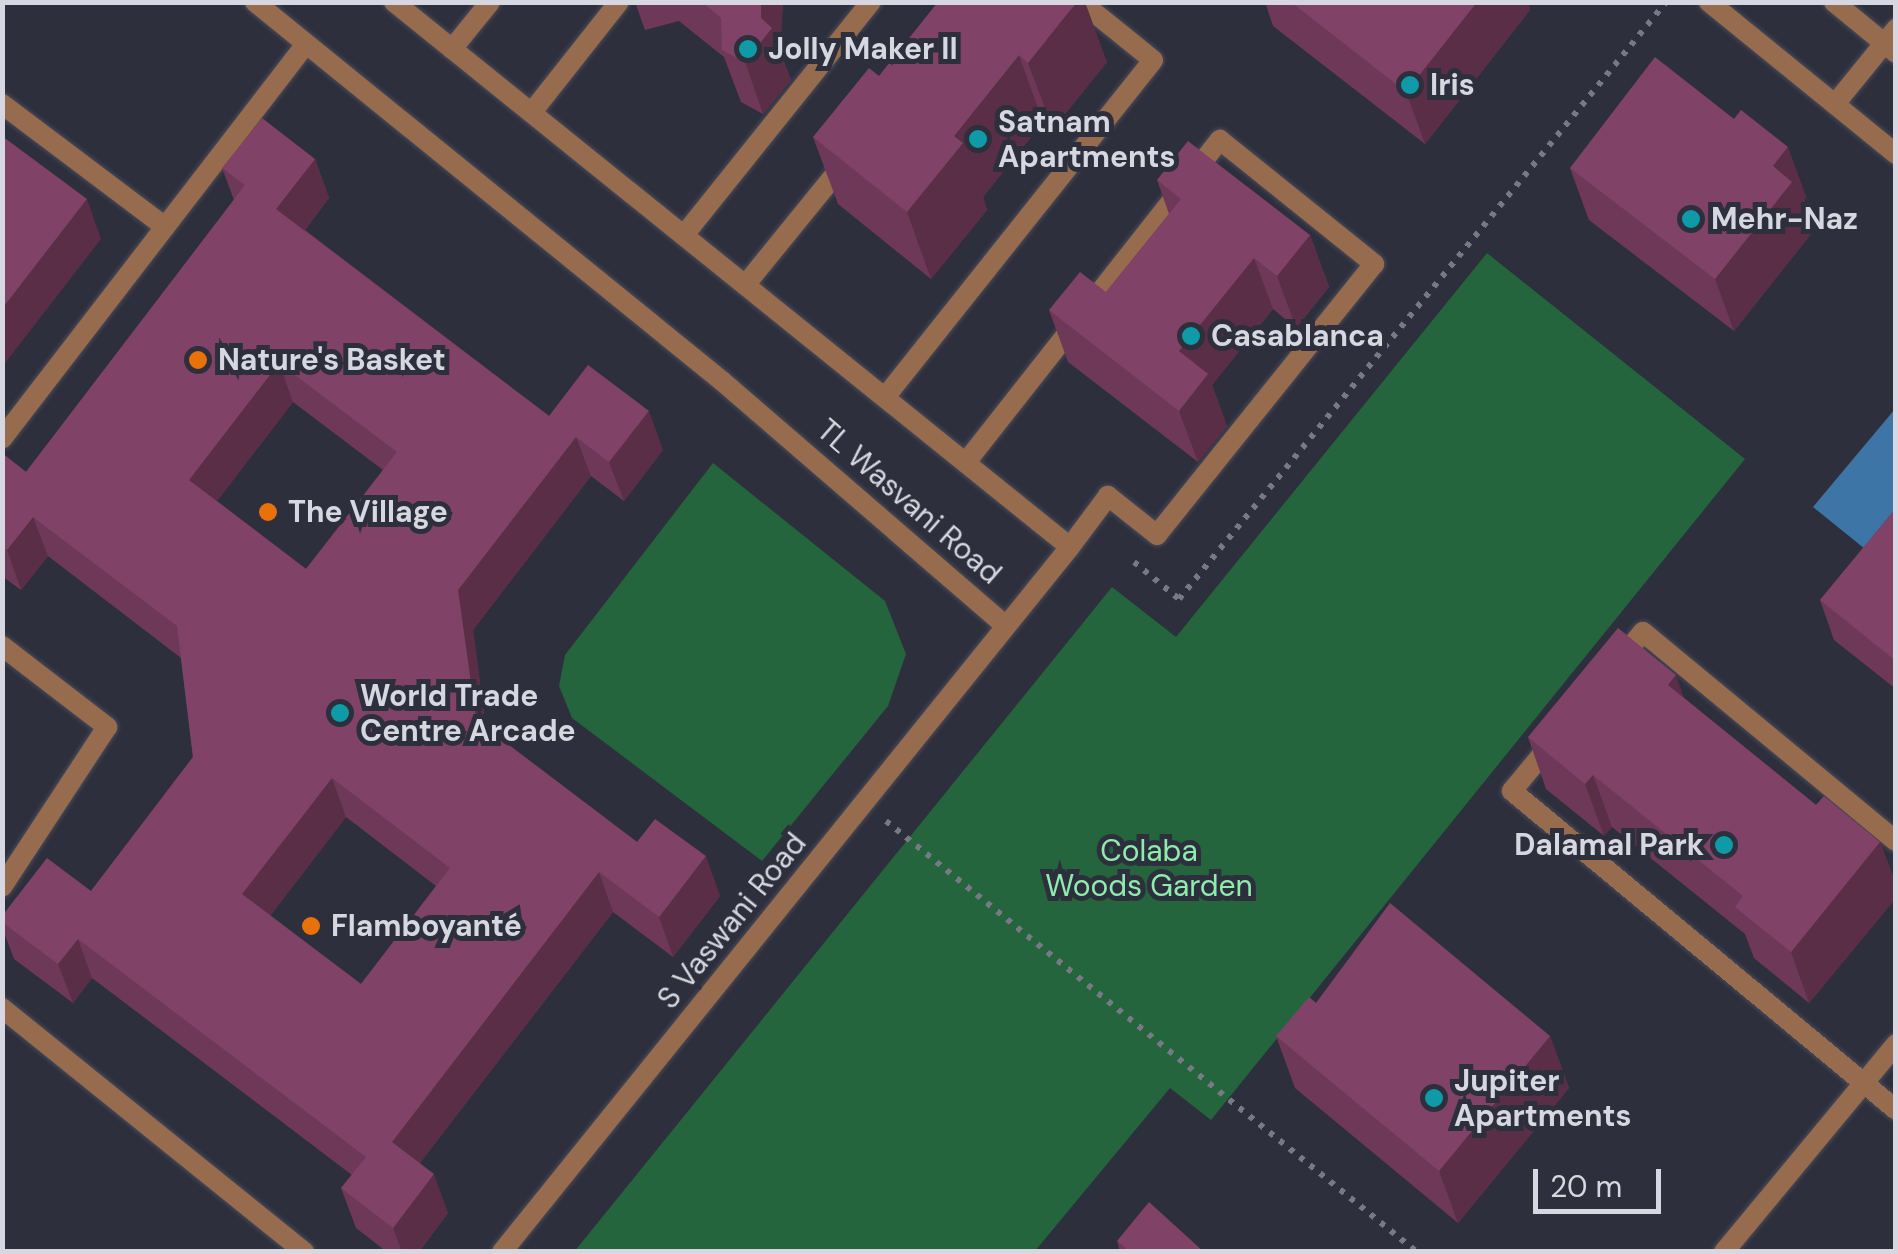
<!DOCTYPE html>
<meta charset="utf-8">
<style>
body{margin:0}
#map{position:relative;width:1898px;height:1254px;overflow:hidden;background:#2e2f3d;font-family:"DM Sans",sans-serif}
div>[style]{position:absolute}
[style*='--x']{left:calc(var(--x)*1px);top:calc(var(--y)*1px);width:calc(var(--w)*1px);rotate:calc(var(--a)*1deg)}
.green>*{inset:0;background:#24653d}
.water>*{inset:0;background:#3d76a6}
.path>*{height:6px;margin-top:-3px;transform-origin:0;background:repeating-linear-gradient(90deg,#787985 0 5px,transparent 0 13px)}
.roads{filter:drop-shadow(0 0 2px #494a57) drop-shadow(0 0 2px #494a57)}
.service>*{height:20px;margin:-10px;padding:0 10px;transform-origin:10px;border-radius:10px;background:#976b4e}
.minor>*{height:20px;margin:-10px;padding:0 10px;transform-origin:10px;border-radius:10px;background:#976b4e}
.wall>*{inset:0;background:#6e3958}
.shaded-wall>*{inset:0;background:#5a2e47}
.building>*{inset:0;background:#804266}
.dots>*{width:28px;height:28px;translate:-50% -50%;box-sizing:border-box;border:5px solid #2e2f3d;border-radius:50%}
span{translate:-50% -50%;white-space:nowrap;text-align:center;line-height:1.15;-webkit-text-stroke:10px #2e2f3d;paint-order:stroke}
.poi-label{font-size:30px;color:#d6d7e0;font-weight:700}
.left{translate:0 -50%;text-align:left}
.right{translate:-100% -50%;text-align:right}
.street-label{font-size:30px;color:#d6d7e0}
.park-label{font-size:30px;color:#8eecad}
.frame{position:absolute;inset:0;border:5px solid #d6d7e0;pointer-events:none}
.scale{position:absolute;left:1533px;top:1169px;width:128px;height:45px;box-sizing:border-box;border:5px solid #d6d7e0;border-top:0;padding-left:12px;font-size:30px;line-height:35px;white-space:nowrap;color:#d6d7e0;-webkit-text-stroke:8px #2e2f3d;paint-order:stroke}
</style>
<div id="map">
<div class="green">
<i style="clip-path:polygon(1487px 253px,1745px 459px,1211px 1120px,1170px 1088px,1035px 1251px,574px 1252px,1112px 587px,1176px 637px)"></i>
<i style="clip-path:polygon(713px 463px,885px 601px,906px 654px,888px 706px,762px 861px,572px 718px,559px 686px,565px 655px)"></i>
</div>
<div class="water">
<i style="clip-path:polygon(1895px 409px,1895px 522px,1870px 553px,1813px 507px)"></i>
</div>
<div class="path">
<i style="--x:1134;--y:562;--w:58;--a:39.4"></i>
<i style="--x:1179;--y:599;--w:770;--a:-50.79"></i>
<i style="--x:886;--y:821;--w:684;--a:39.07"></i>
</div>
<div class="roads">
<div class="service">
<i style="--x:2;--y:104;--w:204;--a:37"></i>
<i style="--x:165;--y:227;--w:267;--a:127.6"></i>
<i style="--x:165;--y:227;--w:231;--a:-52.4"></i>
<i style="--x:2;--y:646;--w:133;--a:37.6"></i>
<i style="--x:107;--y:727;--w:191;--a:123.3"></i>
<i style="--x:1620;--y:660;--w:36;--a:-51"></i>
<i style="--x:1643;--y:632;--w:328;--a:39.6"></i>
<i style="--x:1554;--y:740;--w:66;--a:129.5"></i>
<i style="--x:1512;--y:791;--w:499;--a:39.7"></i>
<i style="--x:2;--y:1008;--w:388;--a:38.9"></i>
<i style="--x:1724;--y:1252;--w:270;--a:-50.4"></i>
</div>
<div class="minor">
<i style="--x:255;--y:2;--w:601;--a:39.06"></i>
<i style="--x:722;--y:381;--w:374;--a:40.8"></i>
<i style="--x:394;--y:2;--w:868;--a:38.88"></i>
<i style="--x:1070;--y:547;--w:905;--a:128.86"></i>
<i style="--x:1709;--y:2;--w:241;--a:39.1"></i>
<i style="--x:1834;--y:2;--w:80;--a:39.4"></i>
<i style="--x:452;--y:49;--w:60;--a:-51"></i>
<i style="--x:1835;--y:104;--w:97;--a:-50.9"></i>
<i style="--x:532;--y:112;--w:140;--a:-51.7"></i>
<i style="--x:684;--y:235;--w:299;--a:-51.3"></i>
<i style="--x:746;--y:284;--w:159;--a:-50.9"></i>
<i style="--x:886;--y:396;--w:429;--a:-51.5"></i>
<i style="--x:1153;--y:60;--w:92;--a:-141.1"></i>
<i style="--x:967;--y:461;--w:409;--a:-51.8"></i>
<i style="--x:1220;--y:140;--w:198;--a:38.8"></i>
<i style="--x:1374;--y:264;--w:347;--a:128.7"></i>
<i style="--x:1157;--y:535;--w:63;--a:-141.5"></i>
<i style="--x:1108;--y:496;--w:64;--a:126.7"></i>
</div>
</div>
<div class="wall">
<i style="clip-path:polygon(635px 2px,783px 2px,780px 52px,791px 80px,763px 114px,741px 102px,724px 57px,679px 21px,645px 30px)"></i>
<i style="clip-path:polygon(938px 2px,1107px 62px,1053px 129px,1043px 122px,983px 197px,987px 210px,931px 279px,838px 204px,813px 137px,879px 76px)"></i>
<i style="clip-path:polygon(1265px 2px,1528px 2px,1530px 10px,1425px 144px,1273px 26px)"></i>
<i style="clip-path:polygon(evenodd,315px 159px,329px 198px,305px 230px,549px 416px,663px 450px,624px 501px,591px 476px,473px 630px,486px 728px,637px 842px,720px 896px,673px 957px,613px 912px,420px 1163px,448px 1213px,419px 1252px,387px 1252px,356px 1228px,341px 1188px,352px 1175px,92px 978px,73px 1003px,14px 959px,2px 927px,2px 916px,91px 891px,193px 757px,181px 658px,48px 556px,21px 590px,2px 576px,2px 453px,26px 472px,234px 200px,222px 168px,315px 159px,293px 402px,383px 470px,306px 569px,217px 501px,293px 402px,315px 159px,346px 817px,436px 886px,361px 984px,270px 916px,346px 817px)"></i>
<i style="clip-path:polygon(1570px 168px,1807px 199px,1801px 206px,1811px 234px,1734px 331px,1589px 220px)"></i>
<i style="clip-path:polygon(1157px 180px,1310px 235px,1329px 287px,1296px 328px,1273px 309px,1212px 385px,1227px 426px,1198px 462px,1068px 362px,1049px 310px,1106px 292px,1169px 214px)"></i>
<i style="clip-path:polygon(1896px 508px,1896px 689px,1834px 640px,1820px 600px)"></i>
<i style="clip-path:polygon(1684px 698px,1816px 805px,1880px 842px,1896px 884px,1896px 898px,1809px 1003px,1754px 958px,1745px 934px,1612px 827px,1604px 836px,1546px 789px,1528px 737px)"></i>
<i style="clip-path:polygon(1316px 1003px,1550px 1036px,1569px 1088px,1458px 1223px,1295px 1088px,1276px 1036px)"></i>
<i style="clip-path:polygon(1117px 1241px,1204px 1252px,1120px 1252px)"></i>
</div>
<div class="shaded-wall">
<i style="clip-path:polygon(761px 2px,783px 2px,780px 52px,791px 80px,763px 114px,745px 62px,761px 18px)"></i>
<i style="clip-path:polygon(1077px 2px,1085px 2px,1107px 62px,1053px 129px,1028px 63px)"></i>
<i style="clip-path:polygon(1477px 2px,1528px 2px,1530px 10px,1425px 144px,1406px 92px)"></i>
<i style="clip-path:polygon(1019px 55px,1043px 122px,983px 197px,987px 210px,931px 279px,907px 212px,954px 136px)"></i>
<i style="clip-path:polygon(1788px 147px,1807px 199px,1801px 206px,1811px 234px,1734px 331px,1715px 279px,1773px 166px)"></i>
<i style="clip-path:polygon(315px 159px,329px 198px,291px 248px,276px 209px)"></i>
<i style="clip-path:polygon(87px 199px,101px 239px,2px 367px,2px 309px)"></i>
<i style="clip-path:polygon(1310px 235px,1329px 287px,1296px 328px,1277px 276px)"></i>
<i style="clip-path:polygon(1254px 258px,1273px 309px,1212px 385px,1227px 426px,1198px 462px,1179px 411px,1179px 351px)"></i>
<i style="clip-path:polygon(279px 363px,293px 402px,203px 519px,189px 480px)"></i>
<i style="clip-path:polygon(649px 411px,663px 450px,624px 501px,609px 462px)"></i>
<i style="clip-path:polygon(576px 437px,591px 476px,473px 630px,490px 759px,476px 720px,458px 590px)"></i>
<i style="clip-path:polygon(33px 517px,48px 556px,21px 590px,7px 550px)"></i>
<i style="clip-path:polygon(1676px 675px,1694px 727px,1668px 685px)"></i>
<i style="clip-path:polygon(1593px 775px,1612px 827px,1604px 836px,1585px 784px)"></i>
<i style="clip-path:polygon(332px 778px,346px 817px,256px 934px,242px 894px)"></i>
<i style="clip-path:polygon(1880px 842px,1896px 884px,1896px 898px,1809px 1003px,1791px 952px)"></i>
<i style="clip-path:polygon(706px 856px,720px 896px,673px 957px,659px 917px)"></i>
<i style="clip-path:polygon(599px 872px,613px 912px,406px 1181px,392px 1142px)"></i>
<i style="clip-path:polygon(78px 939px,92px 978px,73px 1003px,58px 964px)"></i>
<i style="clip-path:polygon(1550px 1036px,1569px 1088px,1458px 1223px,1439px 1171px)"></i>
<i style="clip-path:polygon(434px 1174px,448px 1213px,419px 1252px,402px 1252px,393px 1228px)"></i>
</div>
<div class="building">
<i style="clip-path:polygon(702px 2px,761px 2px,761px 18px,772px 28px,745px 62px,722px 50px,721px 18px)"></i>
<i style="clip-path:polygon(938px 2px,1077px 2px,1028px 63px,1019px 55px,954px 136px,963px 143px,907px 212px,813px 137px,869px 68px,879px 76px)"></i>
<i style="clip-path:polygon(1291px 2px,1477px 2px,1406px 92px)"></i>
<i style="clip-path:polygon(1655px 57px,1734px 119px,1741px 110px,1788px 147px,1773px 166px,1792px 182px,1715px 279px,1570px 168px)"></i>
<i style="clip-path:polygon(evenodd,262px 118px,315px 159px,276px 209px,549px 416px,588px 365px,649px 411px,609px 462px,576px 437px,458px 590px,476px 720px,637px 842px,655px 819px,706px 856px,659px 917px,599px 872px,392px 1142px,434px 1174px,393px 1228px,341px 1188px,366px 1157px,78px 939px,58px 964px,2px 922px,2px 916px,47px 858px,91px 891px,193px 757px,177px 626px,33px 517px,7px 550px,2px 547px,2px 453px,26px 472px,245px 185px,222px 168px,262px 118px,279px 363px,397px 452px,306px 569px,189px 480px,279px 363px,262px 118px,332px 778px,450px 868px,361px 984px,242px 894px,332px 778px)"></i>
<i style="clip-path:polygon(2px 136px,87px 199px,2px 309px)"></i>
<i style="clip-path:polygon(1188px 141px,1310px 235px,1277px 276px,1254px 258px,1179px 351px,1208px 374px,1179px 411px,1049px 310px,1080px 272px,1106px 292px,1181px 199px,1157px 180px)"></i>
<i style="clip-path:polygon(1896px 508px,1896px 661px,1820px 600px)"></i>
<i style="clip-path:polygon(1618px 628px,1676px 675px,1668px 685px,1816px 805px,1824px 796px,1880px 842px,1791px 952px,1735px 907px,1743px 896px,1593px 775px,1585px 784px,1528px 737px)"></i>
<i style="clip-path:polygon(1390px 903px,1550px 1036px,1439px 1171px,1276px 1036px,1309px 997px,1316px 1003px)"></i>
<i style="clip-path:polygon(1149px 1202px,1204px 1252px,1125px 1252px,1127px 1249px,1117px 1241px)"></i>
</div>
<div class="dots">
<i style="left:748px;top:49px;background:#0f9aa8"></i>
<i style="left:1410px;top:85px;background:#0f9aa8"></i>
<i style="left:978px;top:139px;background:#0f9aa8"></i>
<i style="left:1691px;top:219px;background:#0f9aa8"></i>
<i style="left:1191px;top:336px;background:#0f9aa8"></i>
<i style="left:198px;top:360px;background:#e8710a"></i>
<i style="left:268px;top:512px;background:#e8710a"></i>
<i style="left:340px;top:713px;background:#0f9aa8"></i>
<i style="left:1724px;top:845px;background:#0f9aa8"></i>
<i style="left:311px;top:926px;background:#e8710a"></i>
<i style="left:1434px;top:1098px;background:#0f9aa8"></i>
</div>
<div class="poi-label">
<span class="left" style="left:768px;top:49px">Jolly Maker II</span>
<span class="left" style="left:1430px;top:85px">Iris</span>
<span class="left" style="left:998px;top:139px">Satnam<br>Apartments</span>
<span class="left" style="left:1711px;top:219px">Mehr-Naz</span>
<span class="left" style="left:1211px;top:336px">Casablanca</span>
<span class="left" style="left:218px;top:360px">Nature's Basket</span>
<span class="left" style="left:288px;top:512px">The Village</span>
<span class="left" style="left:360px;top:713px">World Trade<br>Centre Arcade</span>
<span class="right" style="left:1704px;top:845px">Dalamal Park</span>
<span class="left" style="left:331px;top:926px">Flamboyanté</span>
<span class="left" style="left:1454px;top:1098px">Jupiter<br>Apartments</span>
</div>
<div class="street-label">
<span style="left:909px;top:502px;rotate:41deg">TL Wasvani Road</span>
<span style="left:732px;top:921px;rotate:-51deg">S Vaswani Road</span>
</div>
<div class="park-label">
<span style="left:1149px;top:868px">Colaba<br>Woods Garden</span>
</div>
<div class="frame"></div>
<div class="scale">20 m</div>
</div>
